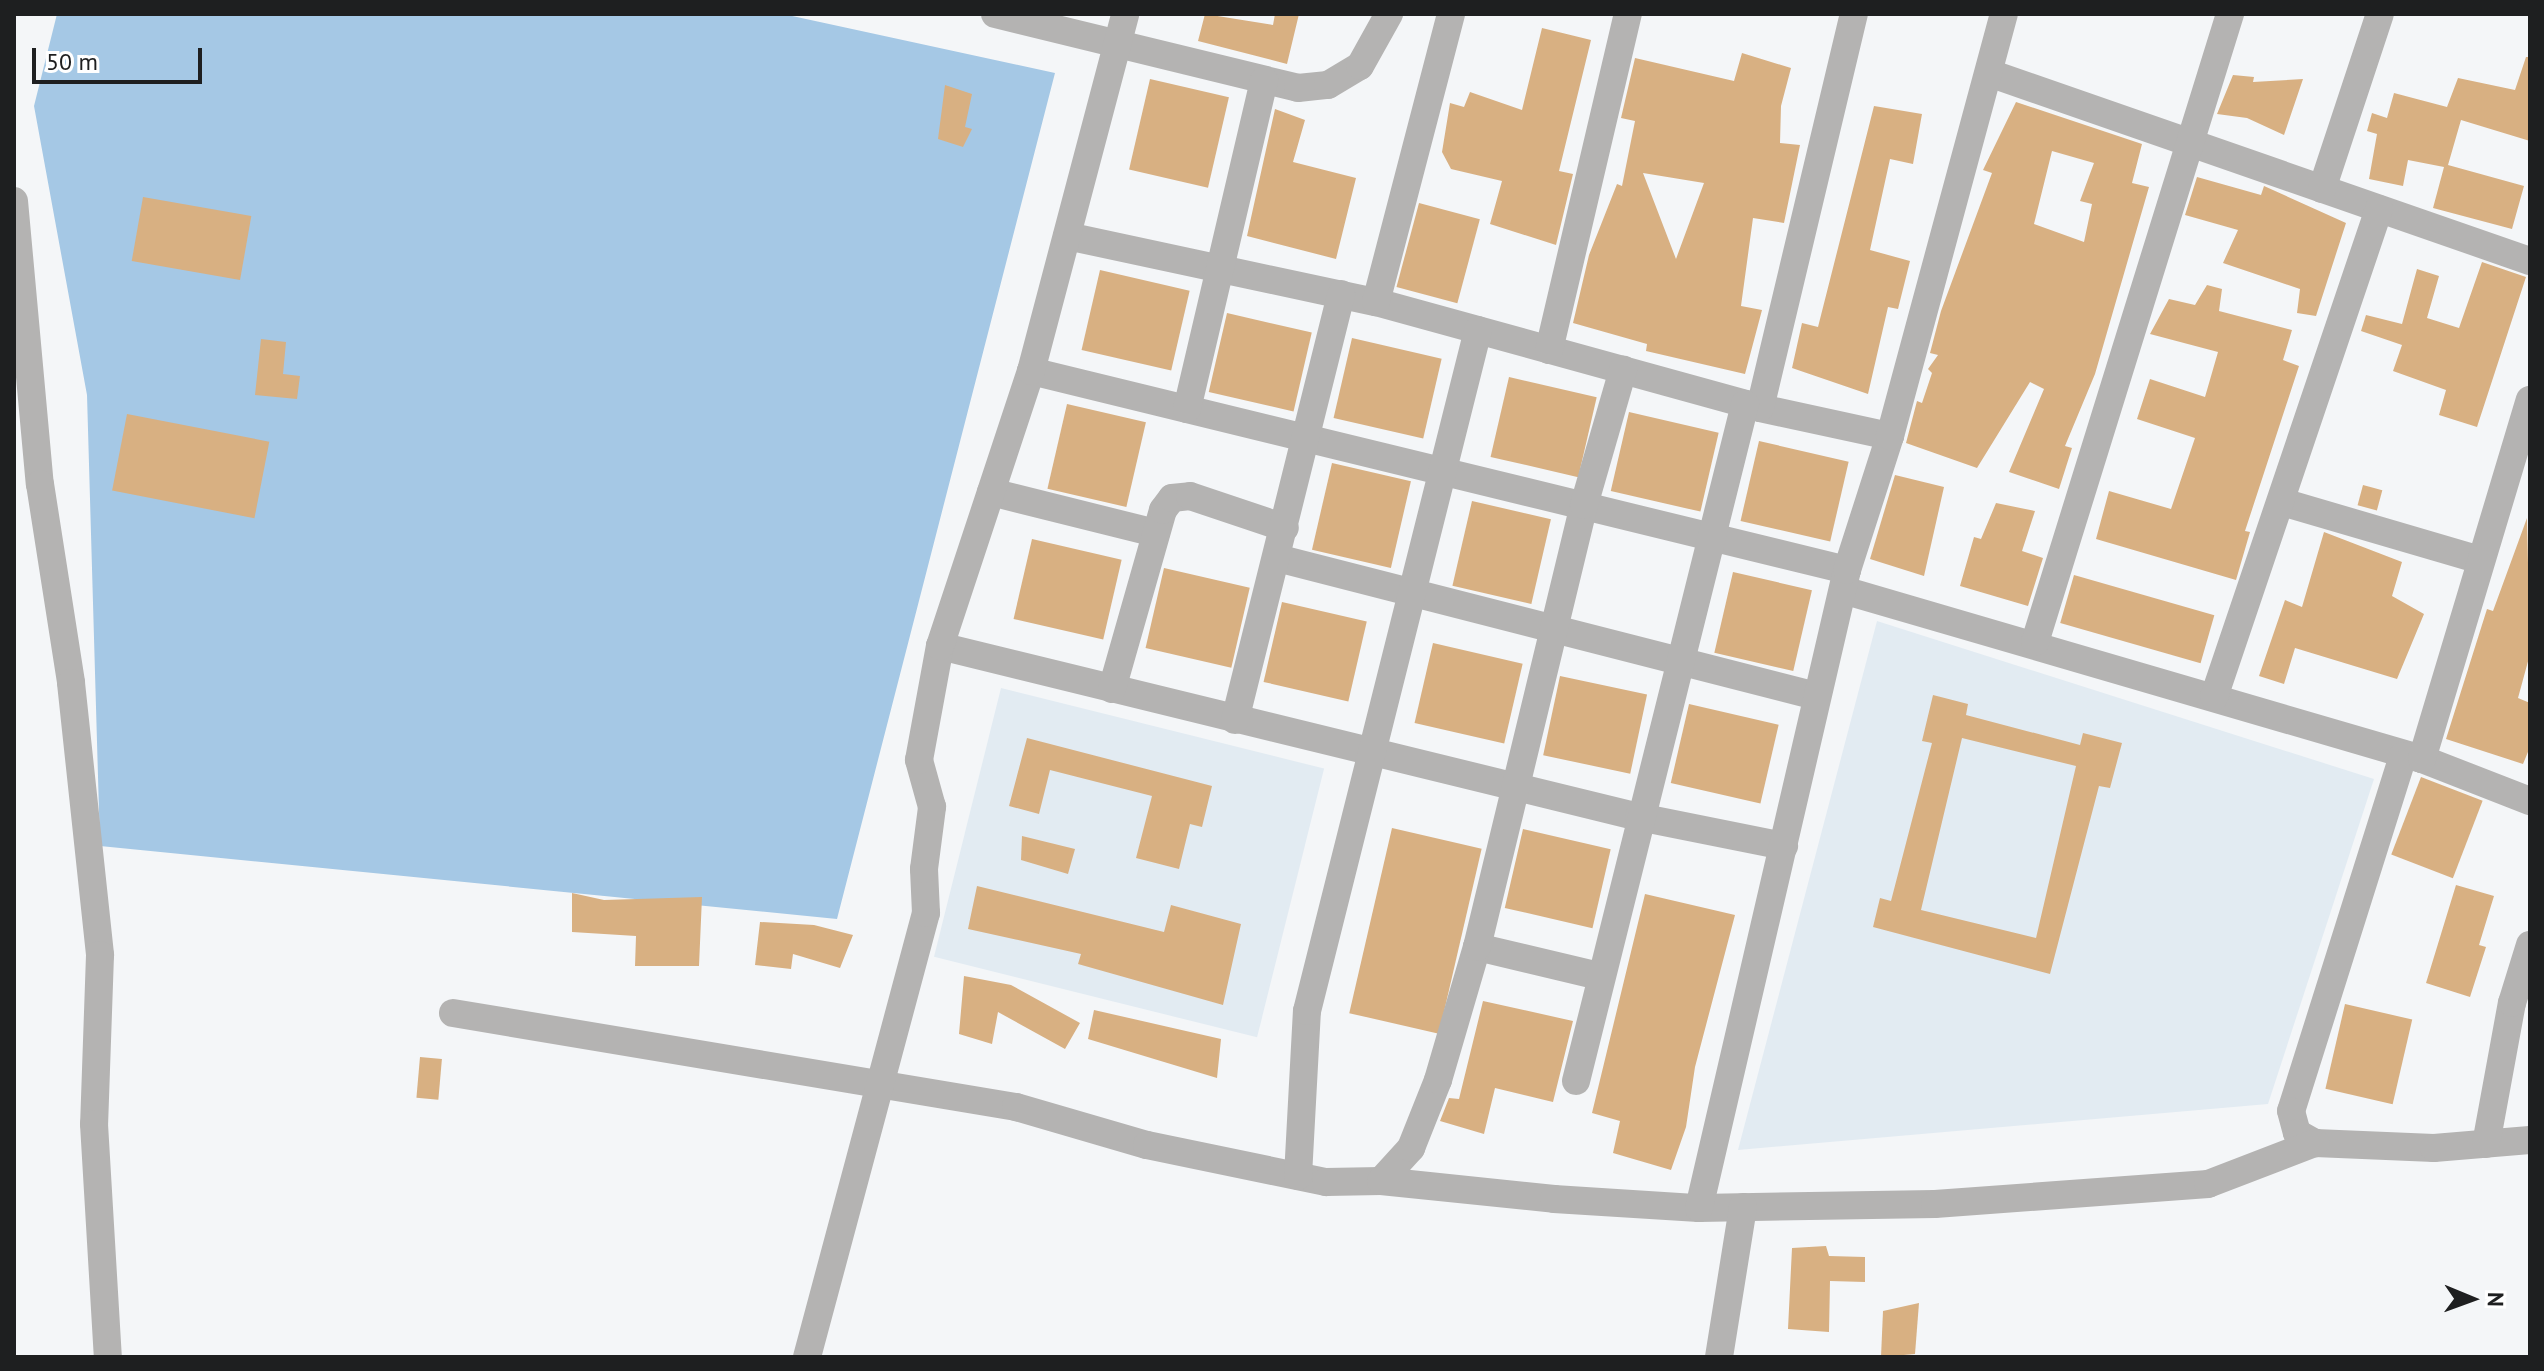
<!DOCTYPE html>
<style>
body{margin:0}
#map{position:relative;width:2544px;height:1371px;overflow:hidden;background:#f4f6f8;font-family:"PT Sans",sans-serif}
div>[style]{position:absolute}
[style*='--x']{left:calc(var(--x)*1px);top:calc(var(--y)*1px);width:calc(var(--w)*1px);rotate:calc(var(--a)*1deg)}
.built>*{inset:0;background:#e2ebf2;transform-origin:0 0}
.green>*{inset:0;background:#a5c8e5}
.building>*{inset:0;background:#d8b082;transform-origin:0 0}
.minor>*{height:28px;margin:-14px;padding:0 14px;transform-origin:14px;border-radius:14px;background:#b4b3b2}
span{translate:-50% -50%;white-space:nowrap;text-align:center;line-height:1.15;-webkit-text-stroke:6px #fff;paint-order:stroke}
.frame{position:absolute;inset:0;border:16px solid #1e1f20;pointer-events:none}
.north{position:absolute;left:2432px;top:1259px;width:80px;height:80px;-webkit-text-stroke:6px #fff;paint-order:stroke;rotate:91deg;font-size:22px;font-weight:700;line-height:32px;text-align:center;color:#1e1f20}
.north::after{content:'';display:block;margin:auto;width:28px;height:36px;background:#1e1f20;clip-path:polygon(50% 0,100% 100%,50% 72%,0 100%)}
.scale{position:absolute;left:32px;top:48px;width:170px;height:36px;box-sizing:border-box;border:4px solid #1e1f20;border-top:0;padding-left:10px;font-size:24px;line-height:28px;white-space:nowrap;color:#1e1f20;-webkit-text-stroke:6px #fff;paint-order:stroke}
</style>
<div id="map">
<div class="built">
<i style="clip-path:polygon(1877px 621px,2374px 779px,2268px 1104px,1738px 1150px)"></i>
<i style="left:1001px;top:688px;width:333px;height:277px;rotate:14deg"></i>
</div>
<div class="green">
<i style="clip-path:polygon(57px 14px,783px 14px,1055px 73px,837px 919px,100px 846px,87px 395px,34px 106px)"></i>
</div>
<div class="building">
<i style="clip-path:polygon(1205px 14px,1273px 25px,1275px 14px,1299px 14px,1287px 64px,1198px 41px)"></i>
<i style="clip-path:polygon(1542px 28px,1591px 40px,1559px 171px,1573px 174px,1556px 245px,1490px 224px,1502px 181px,1451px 169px,1442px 152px,1450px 103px,1464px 107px,1470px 92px,1522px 110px)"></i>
<i style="clip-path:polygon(evenodd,1742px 53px,1791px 68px,1781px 106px,1780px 143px,1800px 145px,1784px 223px,1753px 218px,1741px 306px,1762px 310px,1745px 374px,1646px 351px,1647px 344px,1573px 323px,1589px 255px,1617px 184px,1622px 186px,1635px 121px,1621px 118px,1635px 58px,1734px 81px,1742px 53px,1643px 173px,1704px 183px,1676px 259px,1643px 173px)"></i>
<i style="clip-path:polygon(2526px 57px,2530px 57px,2530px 141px,2461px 120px,2448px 165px,2524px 186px,2512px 229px,2433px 208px,2444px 167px,2408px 160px,2403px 186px,2369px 179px,2377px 134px,2367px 131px,2372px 113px,2387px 118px,2394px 93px,2447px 107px,2458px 78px,2515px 90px)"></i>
<i style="clip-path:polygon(2233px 75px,2254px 77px,2253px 82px,2303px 79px,2284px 135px,2247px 118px,2217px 114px)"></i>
<i style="left:1150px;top:79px;width:81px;height:93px;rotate:13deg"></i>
<i style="clip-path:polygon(945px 85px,972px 94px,965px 127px,972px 129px,963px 147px,938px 139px)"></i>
<i style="clip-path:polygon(evenodd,2016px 102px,2142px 144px,2132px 183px,2149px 187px,2095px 374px,2065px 446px,2072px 448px,2059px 489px,2009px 472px,2044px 389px,2030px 382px,1977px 468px,1906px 443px,1917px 401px,1922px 403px,1932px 373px,1928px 369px,1938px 355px,1930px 353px,1941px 311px,1992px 173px,1983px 170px,2016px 102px,2052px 151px,2094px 163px,2080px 201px,2092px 204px,2084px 242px,2034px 224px,2052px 151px)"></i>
<i style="clip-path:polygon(1874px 106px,1922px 114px,1913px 164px,1890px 159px,1870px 250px,1910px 261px,1898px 309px,1888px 307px,1868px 394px,1792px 368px,1802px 323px,1818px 327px)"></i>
<i style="clip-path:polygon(1275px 109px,1305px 120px,1293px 162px,1356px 178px,1336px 259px,1247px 236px)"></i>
<i style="clip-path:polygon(2197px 177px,2261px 195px,2264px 186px,2346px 223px,2316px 316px,2297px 313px,2300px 289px,2223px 263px,2238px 230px,2185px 215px)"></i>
<i style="left:143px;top:197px;width:110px;height:65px;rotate:10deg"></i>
<i style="left:1419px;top:203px;width:63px;height:87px;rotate:15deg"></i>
<i style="clip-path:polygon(2482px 262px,2526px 277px,2477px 427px,2439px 415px,2446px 390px,2393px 371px,2402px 345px,2361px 331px,2366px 315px,2402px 324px,2417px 269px,2439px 276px,2427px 318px,2459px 328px)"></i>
<i style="left:1100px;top:270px;width:92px;height:82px;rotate:13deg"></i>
<i style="clip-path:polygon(2207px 285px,2222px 289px,2219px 311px,2292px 330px,2283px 360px,2299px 366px,2245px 531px,2250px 532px,2236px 580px,2096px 539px,2109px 491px,2171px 509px,2195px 438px,2137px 419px,2150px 379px,2205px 397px,2218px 352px,2150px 334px,2169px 299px,2195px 305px)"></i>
<i style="left:1227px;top:313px;width:87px;height:81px;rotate:13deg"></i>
<i style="left:1352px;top:338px;width:92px;height:82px;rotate:13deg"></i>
<i style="clip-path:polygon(261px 339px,286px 342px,283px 374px,300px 376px,297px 399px,255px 395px)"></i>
<i style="left:1509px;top:377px;width:90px;height:82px;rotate:13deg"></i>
<i style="left:1067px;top:404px;width:81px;height:87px;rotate:13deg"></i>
<i style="left:1629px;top:412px;width:92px;height:81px;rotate:13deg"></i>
<i style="left:127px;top:414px;width:145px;height:78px;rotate:11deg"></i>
<i style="left:1759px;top:441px;width:92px;height:82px;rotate:13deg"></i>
<i style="left:1332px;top:463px;width:81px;height:89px;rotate:13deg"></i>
<i style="clip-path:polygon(1895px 475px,1944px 487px,1924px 576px,1870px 559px)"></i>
<i style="left:2363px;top:485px;width:20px;height:21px;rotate:15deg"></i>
<i style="left:1472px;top:501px;width:81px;height:87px;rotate:13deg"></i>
<i style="clip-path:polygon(1996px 503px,2035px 511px,2022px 551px,2043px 558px,2028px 606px,1960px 586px,1974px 537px,1981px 539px)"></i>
<i style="clip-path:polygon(2527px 518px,2530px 654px,2518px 698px,2530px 703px,2530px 747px,2523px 764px,2446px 739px,2487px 609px,2493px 611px)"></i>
<i style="clip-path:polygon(2324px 532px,2402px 562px,2392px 596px,2424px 614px,2397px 679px,2295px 648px,2284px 684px,2259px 676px,2285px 600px,2302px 607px)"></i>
<i style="left:1032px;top:539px;width:92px;height:82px;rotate:13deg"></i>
<i style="left:1164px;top:568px;width:88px;height:82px;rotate:13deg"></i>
<i style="left:1733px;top:572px;width:81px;height:83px;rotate:13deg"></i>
<i style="left:2074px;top:575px;width:146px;height:50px;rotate:16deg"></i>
<i style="left:1282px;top:602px;width:87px;height:82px;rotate:13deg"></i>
<i style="left:1433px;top:643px;width:92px;height:82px;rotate:13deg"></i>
<i style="left:1560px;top:676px;width:89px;height:81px;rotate:12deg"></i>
<i style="clip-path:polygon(evenodd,1933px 695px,1968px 704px,1966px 715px,2080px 745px,2083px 733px,2122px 743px,2110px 788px,2099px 786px,2050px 974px,1873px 927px,1880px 898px,1891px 901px,1932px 743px,1922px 741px,1933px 695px,1962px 738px,2076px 766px,2036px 938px,1921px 910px,1962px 738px)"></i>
<i style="left:1689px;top:704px;width:92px;height:81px;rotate:13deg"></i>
<i style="clip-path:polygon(1027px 738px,1212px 786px,1202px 827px,1190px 824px,1179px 869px,1136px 858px,1152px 796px,1050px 770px,1039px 814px,1009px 806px)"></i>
<i style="left:2421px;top:777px;width:66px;height:83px;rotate:21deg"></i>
<i style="left:1392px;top:828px;width:92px;height:190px;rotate:13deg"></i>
<i style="left:1523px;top:829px;width:90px;height:81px;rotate:13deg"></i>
<i style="clip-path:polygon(1022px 836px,1075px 849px,1068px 874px,1021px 860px)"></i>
<i style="clip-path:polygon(2456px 885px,2494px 896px,2479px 945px,2486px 947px,2470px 997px,2426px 983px)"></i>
<i style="clip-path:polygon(977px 886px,1164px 932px,1171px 905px,1241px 924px,1223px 1005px,1078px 964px,1081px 954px,968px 929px)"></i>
<i style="clip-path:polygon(572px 893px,604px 900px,702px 897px,699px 966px,635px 966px,636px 936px,572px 932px)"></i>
<i style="clip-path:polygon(1645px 894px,1735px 915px,1695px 1067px,1686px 1127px,1671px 1170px,1613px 1153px,1620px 1121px,1592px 1113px)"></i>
<i style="clip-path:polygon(760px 922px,814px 925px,853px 935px,840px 968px,793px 954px,791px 969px,755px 965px)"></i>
<i style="clip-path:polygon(964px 976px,1011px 985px,1080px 1023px,1065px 1049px,998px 1012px,992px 1044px,959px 1034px)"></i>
<i style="clip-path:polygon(1483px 1001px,1573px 1021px,1553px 1102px,1495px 1088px,1484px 1134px,1440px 1121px,1449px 1098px,1459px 1099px)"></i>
<i style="left:2345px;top:1004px;width:69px;height:87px;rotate:13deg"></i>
<i style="clip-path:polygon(1094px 1010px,1221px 1039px,1217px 1078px,1088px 1039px)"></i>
<i style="left:420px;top:1057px;width:22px;height:41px;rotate:5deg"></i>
<i style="clip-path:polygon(1826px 1246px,1829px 1256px,1865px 1257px,1865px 1282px,1830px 1281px,1829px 1332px,1788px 1329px,1792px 1248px)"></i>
<i style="clip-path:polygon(1919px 1303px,1915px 1354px,1881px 1357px,1883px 1311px)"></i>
</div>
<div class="minor">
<i style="--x:995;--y:14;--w:312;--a:13.7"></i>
<i style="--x:1298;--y:88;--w:30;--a:-6"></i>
<i style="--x:1328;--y:85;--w:37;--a:-31"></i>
<i style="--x:1360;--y:66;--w:60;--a:-60.9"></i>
<i style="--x:1992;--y:74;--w:570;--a:19.17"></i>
<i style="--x:2322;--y:189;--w:184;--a:-71.7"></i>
<i style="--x:14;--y:201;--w:284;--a:84.8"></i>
<i style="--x:40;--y:484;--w:201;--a:81.1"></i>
<i style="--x:71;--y:683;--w:274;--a:83.9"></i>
<i style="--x:100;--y:955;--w:169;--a:92"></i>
<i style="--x:94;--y:1124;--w:233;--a:86.6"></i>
<i style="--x:1067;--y:236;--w:316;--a:12.1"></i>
<i style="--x:1376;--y:302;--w:398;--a:15.4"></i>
<i style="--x:1760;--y:408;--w:133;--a:12.2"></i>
<i style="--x:1376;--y:302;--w:298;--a:-75.4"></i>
<i style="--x:1549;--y:350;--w:345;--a:-76.8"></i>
<i style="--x:1031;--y:371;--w:840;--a:13.71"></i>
<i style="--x:1760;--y:408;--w:405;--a:-76.6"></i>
<i style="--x:1187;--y:409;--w:338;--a:-76.8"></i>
<i style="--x:991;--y:492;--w:170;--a:14"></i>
<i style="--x:2282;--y:502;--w:206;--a:16.3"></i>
<i style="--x:1277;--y:558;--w:556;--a:14.36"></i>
<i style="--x:1843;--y:590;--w:603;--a:16.27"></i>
<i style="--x:2422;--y:759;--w:116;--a:21.3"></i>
<i style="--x:2035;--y:642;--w:658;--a:-72.75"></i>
<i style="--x:940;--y:646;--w:720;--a:13.75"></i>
<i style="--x:1639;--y:817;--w:148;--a:11.3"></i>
<i style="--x:1112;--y:689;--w:186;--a:-74.1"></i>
<i style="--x:1163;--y:510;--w:15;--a:-53"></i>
<i style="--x:1172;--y:498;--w:18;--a:-6"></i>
<i style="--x:1190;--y:496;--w:100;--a:18.6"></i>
<i style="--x:2214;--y:697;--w:515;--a:-71.32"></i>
<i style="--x:1235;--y:720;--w:439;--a:-76"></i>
<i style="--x:2403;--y:756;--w:372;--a:107.5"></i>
<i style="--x:2291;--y:1111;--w:23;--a:75"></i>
<i style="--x:2297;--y:1133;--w:21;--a:29"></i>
<i style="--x:2315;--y:1143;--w:119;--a:2.4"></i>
<i style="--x:2434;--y:1148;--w:96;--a:-4.8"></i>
<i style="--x:2422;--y:759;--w:375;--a:-73.3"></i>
<i style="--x:1477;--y:947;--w:125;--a:13.4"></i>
<i style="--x:453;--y:1013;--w:571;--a:9.48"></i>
<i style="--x:1016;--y:1107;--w:136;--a:16.2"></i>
<i style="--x:1147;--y:1145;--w:183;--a:11.7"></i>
<i style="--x:1326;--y:1182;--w:55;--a:-1"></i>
<i style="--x:1381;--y:1181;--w:174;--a:5.9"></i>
<i style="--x:1554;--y:1199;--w:145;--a:3.6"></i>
<i style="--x:1699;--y:1208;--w:236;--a:-1"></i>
<i style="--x:1935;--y:1204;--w:274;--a:-4.2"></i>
<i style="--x:2208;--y:1184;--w:115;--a:-21"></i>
<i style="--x:1576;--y:1081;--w:698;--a:-75.98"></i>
<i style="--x:2486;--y:1144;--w:143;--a:-79.6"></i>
<i style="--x:2512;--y:1003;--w:61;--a:-72.8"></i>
<i style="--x:1298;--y:1176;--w:165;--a:-86.9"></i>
<i style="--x:1307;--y:1011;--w:702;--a:-75.9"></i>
<i style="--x:1381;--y:1181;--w:45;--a:-47.7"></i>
<i style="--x:1411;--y:1148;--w:73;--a:-68.3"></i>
<i style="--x:1438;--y:1080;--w:139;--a:-73.7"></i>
<i style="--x:1477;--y:947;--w:455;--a:-76.4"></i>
<i style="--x:1584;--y:505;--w:141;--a:-73.9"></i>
<i style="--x:1699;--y:1208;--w:655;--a:-76.94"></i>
<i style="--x:1847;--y:570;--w:141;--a:-72.2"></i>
<i style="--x:1890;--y:436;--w:437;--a:-74.9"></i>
<i style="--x:807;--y:1357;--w:460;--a:-75"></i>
<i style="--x:926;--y:913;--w:44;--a:-92.6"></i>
<i style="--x:924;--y:869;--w:63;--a:-82.6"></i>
<i style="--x:932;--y:807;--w:49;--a:-105.5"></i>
<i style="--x:919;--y:760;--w:116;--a:-79.6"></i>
<i style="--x:940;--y:646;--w:290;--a:-71.7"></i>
<i style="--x:1031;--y:371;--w:369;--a:-75.2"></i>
<i style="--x:1719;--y:1357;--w:152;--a:-80.9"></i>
</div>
<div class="frame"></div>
<div class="north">N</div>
<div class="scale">50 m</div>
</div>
